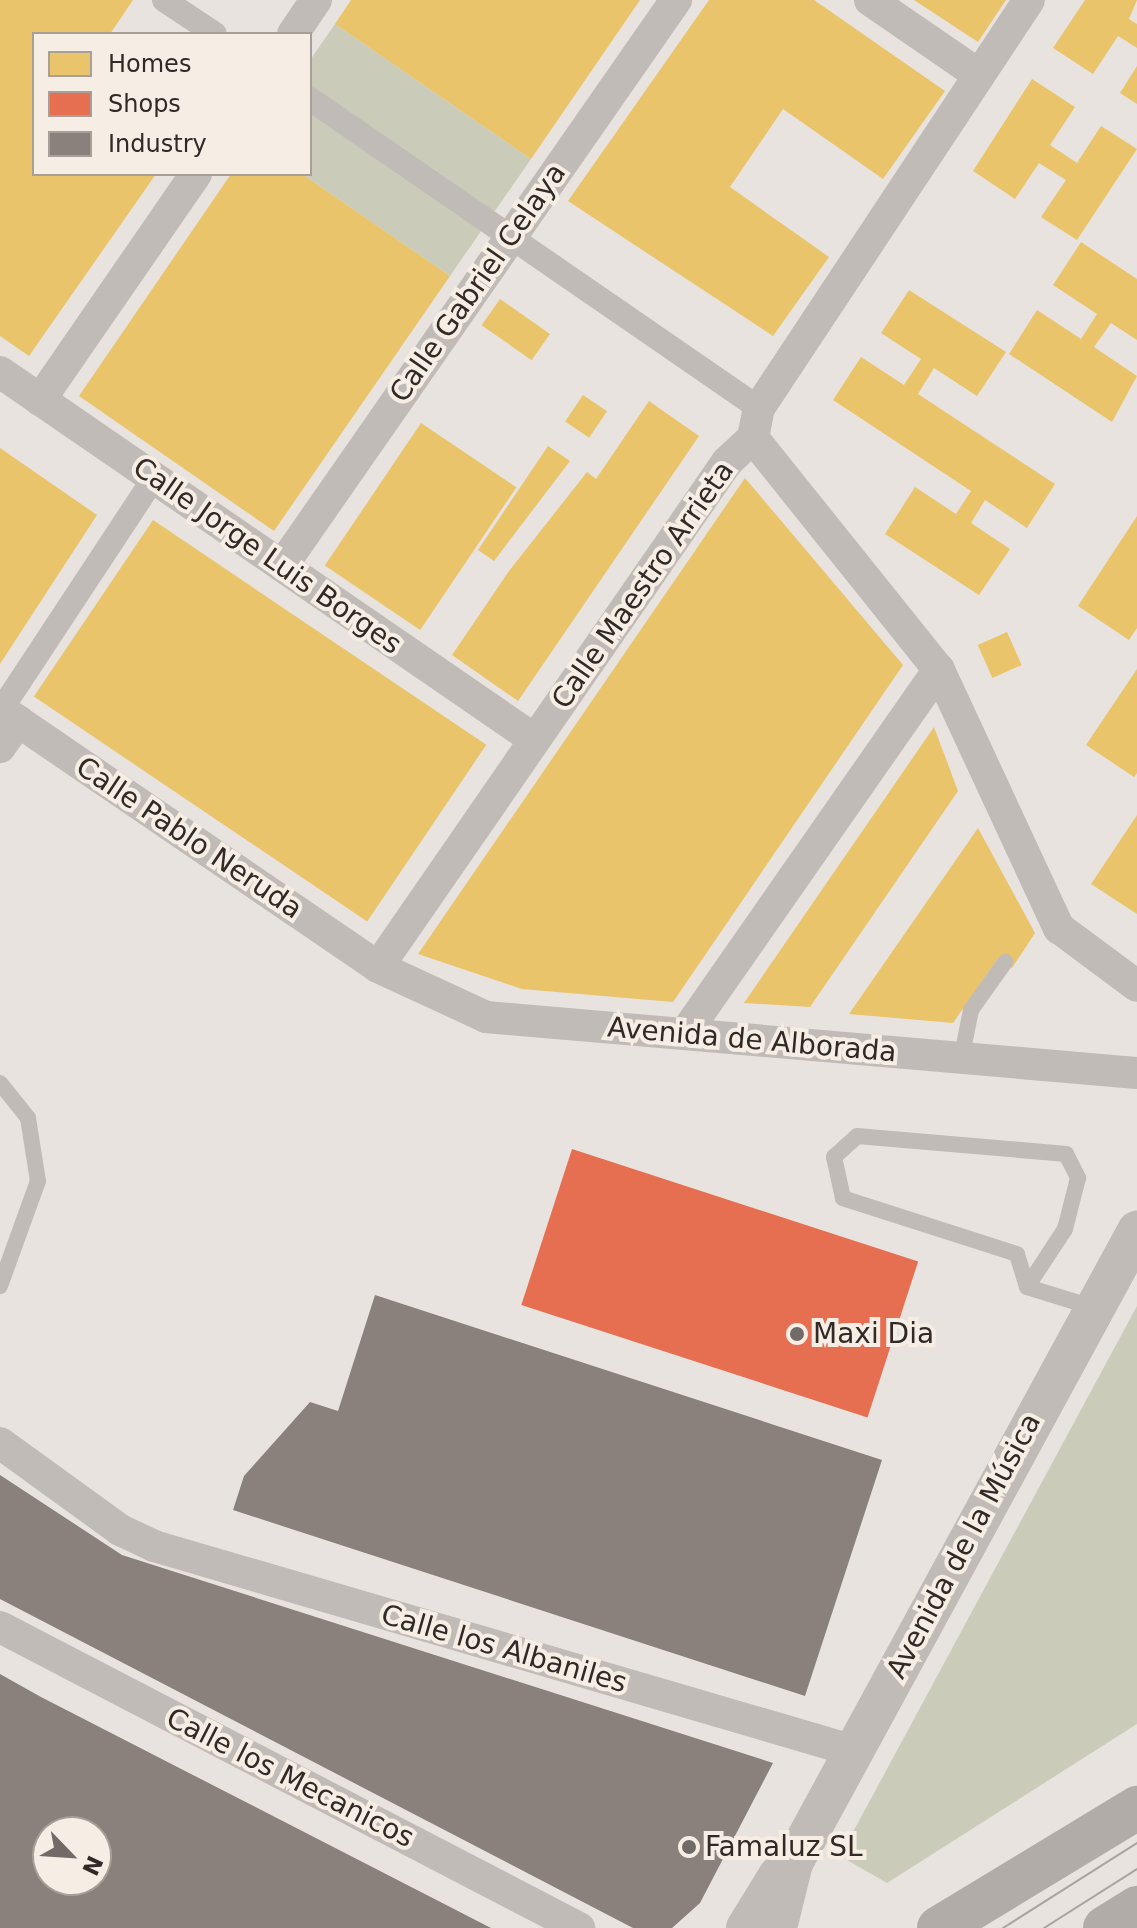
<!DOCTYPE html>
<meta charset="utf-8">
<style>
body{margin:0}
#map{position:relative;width:1137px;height:1928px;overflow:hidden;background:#e8e3de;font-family:"DejaVu Sans",sans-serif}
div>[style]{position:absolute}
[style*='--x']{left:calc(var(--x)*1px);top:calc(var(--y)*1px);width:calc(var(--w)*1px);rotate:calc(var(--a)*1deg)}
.green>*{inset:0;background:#caccb9}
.homes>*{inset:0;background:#e9c46a;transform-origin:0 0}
.shops>*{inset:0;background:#e76f51;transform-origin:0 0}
.industry>*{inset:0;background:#8a817c}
.service>*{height:16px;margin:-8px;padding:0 8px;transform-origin:8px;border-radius:8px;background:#c1bbb7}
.pedestrian>*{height:24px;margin:-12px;padding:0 12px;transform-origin:12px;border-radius:12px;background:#c1bbb7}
.minor>*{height:32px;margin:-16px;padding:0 16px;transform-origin:16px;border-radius:16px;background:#c1bbb7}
.tertiary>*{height:40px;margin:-20px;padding:0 20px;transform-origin:20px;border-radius:20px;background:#c1bbb7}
.secondary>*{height:44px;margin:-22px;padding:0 22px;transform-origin:22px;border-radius:22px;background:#b2aca8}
.tram>*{height:2px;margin:-1px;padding:0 1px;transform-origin:1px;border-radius:1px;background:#a9a4a1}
.dots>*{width:22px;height:22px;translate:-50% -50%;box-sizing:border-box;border:4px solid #f6ede4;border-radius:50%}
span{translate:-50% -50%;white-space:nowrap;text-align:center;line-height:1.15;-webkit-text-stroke:8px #f6ede4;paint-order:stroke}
.street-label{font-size:28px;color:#312926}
.poi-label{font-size:28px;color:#312926}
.left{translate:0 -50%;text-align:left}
.legend{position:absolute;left:32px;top:32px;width:280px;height:144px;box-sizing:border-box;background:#f6ede4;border:2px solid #a79f98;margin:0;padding:10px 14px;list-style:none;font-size:24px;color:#312926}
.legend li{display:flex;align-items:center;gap:16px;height:40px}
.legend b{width:40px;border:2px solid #a79f98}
.north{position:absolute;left:32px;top:1816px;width:80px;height:80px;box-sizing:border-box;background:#f6ede4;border:2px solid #a79f98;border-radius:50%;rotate:115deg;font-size:22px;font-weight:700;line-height:32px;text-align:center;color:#312926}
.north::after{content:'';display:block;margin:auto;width:28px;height:36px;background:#716a66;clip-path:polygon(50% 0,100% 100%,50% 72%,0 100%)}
</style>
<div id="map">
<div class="green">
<i style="clip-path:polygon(335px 24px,531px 159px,450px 276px,302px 174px,310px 174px,310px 60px)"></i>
<i style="clip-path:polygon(1137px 1306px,1137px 1724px,887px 1883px,840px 1856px)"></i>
</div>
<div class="homes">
<i style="clip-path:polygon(0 0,133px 0,110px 34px,34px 34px,34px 174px,156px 174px,29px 356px,0 336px)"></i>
<i style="clip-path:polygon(351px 0,640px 0,531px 159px,335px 24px)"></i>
<i style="clip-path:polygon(709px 0,814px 0,945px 91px,883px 179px,783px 109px,730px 187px,829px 257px,773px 336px,568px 201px)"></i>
<i style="clip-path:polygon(914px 0,1006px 0,978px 42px)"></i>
<i style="clip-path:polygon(1085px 0,1137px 0,1129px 19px,1137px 24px,1137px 48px,1118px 36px,1093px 74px,1053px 48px)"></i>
<i style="clip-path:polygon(1137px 66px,1137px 104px,1120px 93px)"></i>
<i style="clip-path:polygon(1032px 79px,1075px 107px,1050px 145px,1077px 163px,1101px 126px,1137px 149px,1077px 240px,1041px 217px,1066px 180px,1039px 163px,1015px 199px,973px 171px)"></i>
<i style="clip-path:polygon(231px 174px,302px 174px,450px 276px,274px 531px,79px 396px)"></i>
<i style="clip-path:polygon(1081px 242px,1137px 279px,1137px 340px,1111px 323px,1094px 347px,1137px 376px,1112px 422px,1009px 354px,1037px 310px,1081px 339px,1097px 314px,1053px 285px)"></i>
<i style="clip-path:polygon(909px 290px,1006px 352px,977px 396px,934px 368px,918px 394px,1055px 484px,1027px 528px,985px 500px,971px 523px,1010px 549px,979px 595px,885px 534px,915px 487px,956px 514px,971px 491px,833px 400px,861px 357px,904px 385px,921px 359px,881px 333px)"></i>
<i style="left:500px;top:299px;width:61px;height:32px;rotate:35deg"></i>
<i style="left:583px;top:395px;width:29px;height:32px;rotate:34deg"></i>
<i style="clip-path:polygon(649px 401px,699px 436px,518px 701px,452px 655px,509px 571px,587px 472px,596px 479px)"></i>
<i style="left:421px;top:423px;width:115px;height:172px;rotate:34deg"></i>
<i style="clip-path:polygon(548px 446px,570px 461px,494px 561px,478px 550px)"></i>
<i style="clip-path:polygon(0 448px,97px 515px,0 664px)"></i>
<i style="clip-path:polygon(745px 478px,903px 665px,673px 1002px,522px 989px,418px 954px)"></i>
<i style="clip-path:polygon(1137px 516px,1137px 628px,1129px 640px,1078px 606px)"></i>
<i style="left:153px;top:520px;width:402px;height:213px;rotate:34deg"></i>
<i style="left:1007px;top:632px;width:36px;height:32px;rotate:66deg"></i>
<i style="clip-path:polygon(1137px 669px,1137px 773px,1134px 777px,1086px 745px)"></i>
<i style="clip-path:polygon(934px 727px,958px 791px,810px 1007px,744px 1003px)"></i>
<i style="clip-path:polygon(1137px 815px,1137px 914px,1091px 884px)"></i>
<i style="clip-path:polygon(978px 828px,1035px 933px,1012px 968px,998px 958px,953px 1023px,849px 1014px)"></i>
</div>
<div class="shops">
<i style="left:572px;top:1149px;width:364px;height:164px;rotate:18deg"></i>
</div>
<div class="industry">
<i style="clip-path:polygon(375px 1295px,882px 1460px,805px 1696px,233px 1510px,244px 1476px,310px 1402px,338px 1411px)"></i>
<i style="clip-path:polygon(0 1475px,122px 1555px,773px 1763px,700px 1903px,672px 1928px,633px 1928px,0 1599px)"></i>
<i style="clip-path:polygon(evenodd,0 1674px,41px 1697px,491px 1928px,0 1928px,0 1674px,48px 1832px,96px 1832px,96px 1880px,48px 1880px,48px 1832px)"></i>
</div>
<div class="service">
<i style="--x:961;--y:1060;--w:51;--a:-78.7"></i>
<i style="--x:971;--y:1010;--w:59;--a:-54.7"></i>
<i style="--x:0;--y:1083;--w:45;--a:51.3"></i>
<i style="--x:28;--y:1118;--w:64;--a:81"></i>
<i style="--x:38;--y:1181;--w:112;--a:109.9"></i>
<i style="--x:857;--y:1136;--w:210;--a:4.9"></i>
<i style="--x:1066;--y:1154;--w:27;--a:63"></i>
<i style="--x:1078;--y:1178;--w:53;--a:104.3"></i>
<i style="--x:1065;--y:1229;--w:69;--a:123.2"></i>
<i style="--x:1027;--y:1287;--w:34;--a:-107"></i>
<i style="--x:1017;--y:1254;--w:183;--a:-162.2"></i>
<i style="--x:843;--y:1198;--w:42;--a:-102.4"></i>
<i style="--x:834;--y:1157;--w:31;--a:-42"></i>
<i style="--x:1027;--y:1287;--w:68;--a:17.1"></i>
</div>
<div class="pedestrian">
<i style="--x:164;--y:0;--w:61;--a:33.7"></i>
<i style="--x:310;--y:99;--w:545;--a:34.54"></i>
<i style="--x:1;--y:710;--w:278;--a:-56.6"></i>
</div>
<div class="minor">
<i style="--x:870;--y:0;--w:132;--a:34.5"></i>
<i style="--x:293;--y:34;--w:41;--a:-55.9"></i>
<i style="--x:0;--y:372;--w:649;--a:34.52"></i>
<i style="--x:40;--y:400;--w:275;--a:-55.4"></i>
<i style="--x:753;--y:438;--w:297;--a:51.3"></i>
<i style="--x:939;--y:670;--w:285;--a:65.1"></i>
<i style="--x:1059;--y:928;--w:97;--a:36.6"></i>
<i style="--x:282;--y:566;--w:690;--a:-55.16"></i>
<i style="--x:0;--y:709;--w:458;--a:34.3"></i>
<i style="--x:378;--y:967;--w:119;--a:24.8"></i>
<i style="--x:486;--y:1017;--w:653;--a:4.92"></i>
<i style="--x:0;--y:747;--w:32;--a:-55"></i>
<i style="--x:378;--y:967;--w:614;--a:-55.35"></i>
<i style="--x:727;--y:462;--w:35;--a:-43"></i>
<i style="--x:753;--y:438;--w:31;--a:-79"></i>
<i style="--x:759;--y:408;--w:489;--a:-56.5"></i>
<i style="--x:686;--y:1032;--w:442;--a:-55.1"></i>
<i style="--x:0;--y:1443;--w:148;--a:35.9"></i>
<i style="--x:120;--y:1530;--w:38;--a:25"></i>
<i style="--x:154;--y:1546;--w:729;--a:16.32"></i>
<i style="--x:0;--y:1627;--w:653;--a:27.47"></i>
</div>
<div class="tertiary">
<i style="--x:746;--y:1928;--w:61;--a:-58.4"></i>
<i style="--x:777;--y:1928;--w:67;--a:-76.2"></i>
<i style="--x:793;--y:1863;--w:720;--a:-61.44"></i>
</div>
<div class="secondary">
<i style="--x:939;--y:1928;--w:232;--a:-31.2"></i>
<i style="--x:1105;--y:1928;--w:38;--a:-32"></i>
</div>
<div class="tram">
<i style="--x:1003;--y:1928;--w:159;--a:-32.4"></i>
<i style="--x:1044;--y:1928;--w:110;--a:-32.4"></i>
</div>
<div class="dots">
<i style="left:797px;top:1334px;background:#716a66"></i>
<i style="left:689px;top:1847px;background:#716a66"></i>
</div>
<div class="street-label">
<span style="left:478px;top:283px;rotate:-55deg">Calle Gabriel Celaya</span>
<span style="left:267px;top:556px;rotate:35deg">Calle Jorge Luis Borges</span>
<span style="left:643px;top:585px;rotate:-55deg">Calle Maestro Arrieta</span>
<span style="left:189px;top:838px;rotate:34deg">Calle Pablo Neruda</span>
<span style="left:752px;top:1040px;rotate:5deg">Avenida de Alborada</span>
<span style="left:964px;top:1546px;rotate:-62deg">Avenida de la Música</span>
<span style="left:504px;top:1649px;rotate:16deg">Calle los Albaniles</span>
<span style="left:290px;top:1778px;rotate:27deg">Calle los Mecanicos</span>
</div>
<div class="poi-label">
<span class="left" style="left:813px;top:1334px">Maxi Dia</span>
<span class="left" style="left:705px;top:1847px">Famaluz SL</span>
</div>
<ul class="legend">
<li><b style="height:22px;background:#e9c46a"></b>Homes</li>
<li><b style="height:22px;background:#e76f51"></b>Shops</li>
<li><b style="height:22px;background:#8a817c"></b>Industry</li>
</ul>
<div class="north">N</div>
</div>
